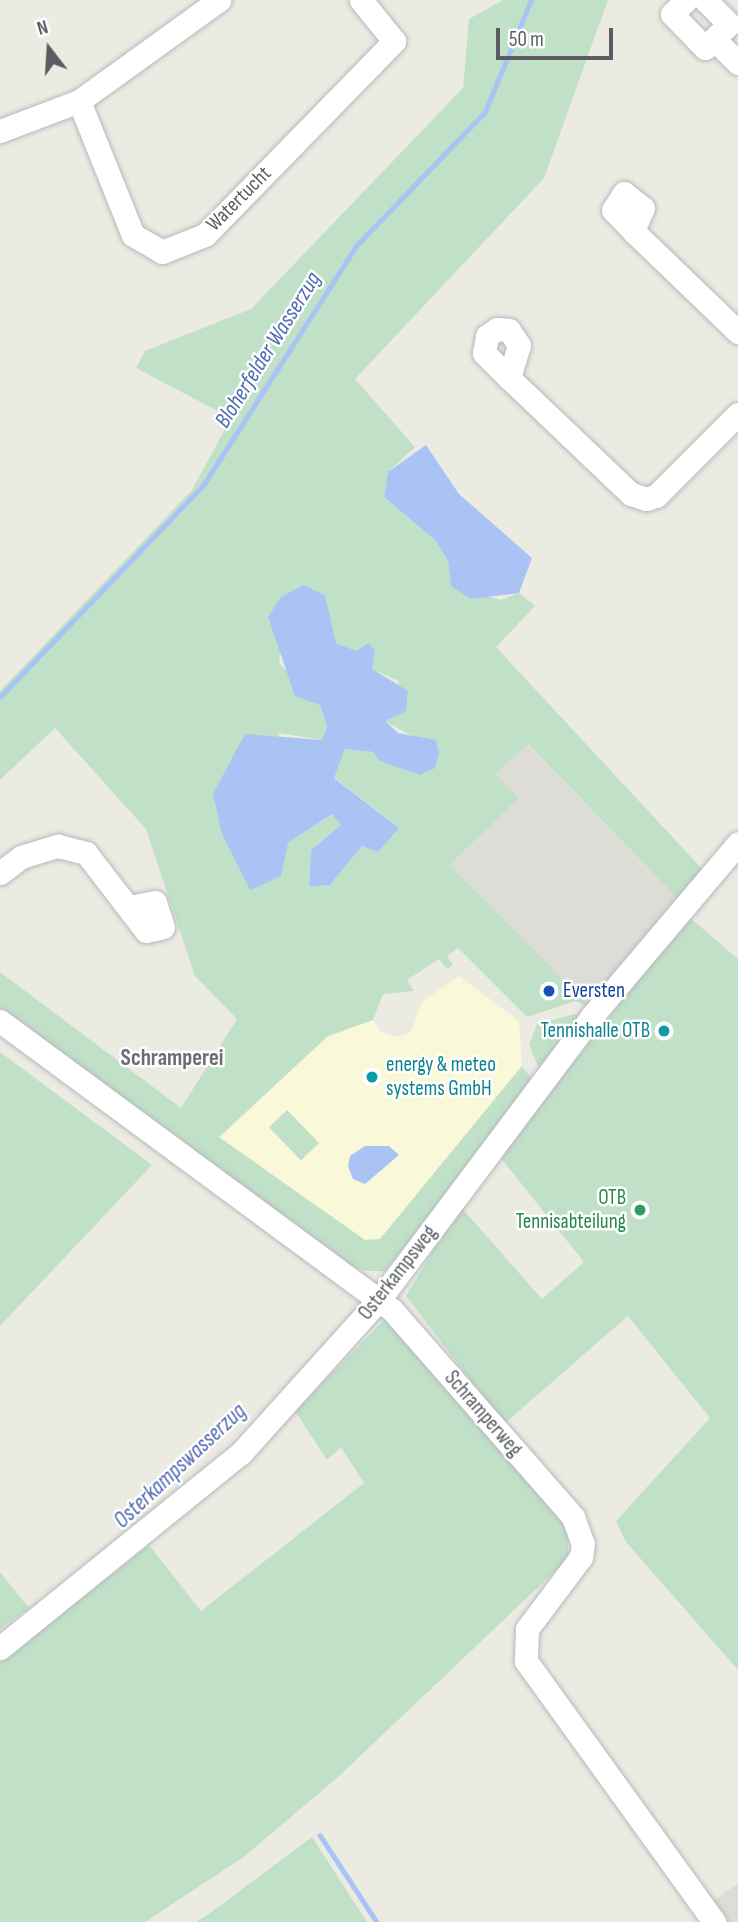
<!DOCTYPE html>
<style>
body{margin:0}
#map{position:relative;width:738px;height:1922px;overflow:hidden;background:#ebebe2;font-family:"Sofia Sans Condensed",sans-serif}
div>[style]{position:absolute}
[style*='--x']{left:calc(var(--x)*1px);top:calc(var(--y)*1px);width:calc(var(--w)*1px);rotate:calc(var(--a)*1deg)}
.commercial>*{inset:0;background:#f9f8d9}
.industrial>*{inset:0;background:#dddcd6}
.green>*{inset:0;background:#c1e0c8;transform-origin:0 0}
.water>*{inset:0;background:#a9c3f4}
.stream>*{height:4.5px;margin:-2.25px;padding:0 2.25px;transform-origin:2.25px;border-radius:2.25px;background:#a9c3f4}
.roads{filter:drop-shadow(0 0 2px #b7b8bd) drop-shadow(0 0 2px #b7b8bd)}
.minor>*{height:23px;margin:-11.5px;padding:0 11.5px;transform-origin:11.5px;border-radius:11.5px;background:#fff}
.dots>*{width:19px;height:19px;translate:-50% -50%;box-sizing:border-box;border:4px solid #fff;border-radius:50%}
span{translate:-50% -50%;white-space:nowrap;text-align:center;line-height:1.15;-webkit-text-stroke:5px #fff;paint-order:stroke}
.street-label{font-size:21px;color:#5a5c61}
.transit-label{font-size:21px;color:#164399}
.left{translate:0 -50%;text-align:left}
.culture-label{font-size:21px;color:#0d838f}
.right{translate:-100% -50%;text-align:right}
.leisure-label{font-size:21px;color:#27864d}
.water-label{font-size:23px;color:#4f6ab3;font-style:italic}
.neighbourhood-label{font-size:23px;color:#6b6d73;font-weight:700}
.north{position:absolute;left:14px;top:14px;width:70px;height:70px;-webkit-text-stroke:5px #fff;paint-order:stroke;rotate:343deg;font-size:19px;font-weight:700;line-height:28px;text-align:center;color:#5a5c61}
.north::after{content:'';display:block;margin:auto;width:24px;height:32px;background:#5a5c61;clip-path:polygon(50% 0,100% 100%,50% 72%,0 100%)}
.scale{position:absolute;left:496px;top:28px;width:117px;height:32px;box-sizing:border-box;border:4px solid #5a5c61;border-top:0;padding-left:9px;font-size:21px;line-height:24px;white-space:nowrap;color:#5a5c61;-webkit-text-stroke:5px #fff;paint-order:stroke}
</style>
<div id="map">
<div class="commercial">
<i style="clip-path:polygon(459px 976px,519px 1021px,522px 1066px,380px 1239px,365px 1240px,219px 1138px,328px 1036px,373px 1020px,381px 1032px,398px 1037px,411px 1032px,422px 1002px)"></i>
</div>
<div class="industrial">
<i style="clip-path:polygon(527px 744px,680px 901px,590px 1007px,450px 865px,517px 798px,496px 774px)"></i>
<i style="clip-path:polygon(738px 1883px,738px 1922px,726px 1922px,712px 1902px)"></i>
</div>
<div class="green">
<i style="clip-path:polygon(evenodd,503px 0,608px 0,544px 178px,355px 379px,415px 447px,388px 472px,384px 497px,435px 540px,448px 561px,451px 586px,501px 600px,519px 593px,535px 606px,496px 647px,704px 871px,680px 901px,528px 744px,496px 774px,518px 798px,450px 865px,590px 1007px,575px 1001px,527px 1017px,458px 948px,447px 956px,453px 965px,447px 969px,439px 959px,407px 980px,414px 991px,383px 994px,373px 1020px,328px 1036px,219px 1137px,365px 1240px,380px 1239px,522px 1066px,536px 1085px,385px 1271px,365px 1271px,343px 1263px,171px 1141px,0 1008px,0 972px,181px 1108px,237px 1019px,195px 976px,146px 829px,55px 728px,0 780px,0 691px,192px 490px,231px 418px,136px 368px,145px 351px,251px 309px,463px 88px,469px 19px,503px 0,330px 624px,336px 643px,356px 651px,367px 643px,375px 650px,372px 669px,399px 681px,384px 721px,424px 742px,373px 752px,345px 749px,334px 777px,399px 828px,362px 846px,330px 885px,309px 887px,311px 850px,341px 825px,332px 814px,288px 843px,279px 733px,322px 740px,327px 726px,320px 705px,279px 663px,281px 646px,330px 624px)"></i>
<i style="clip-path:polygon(688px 916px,738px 959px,738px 1670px,626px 1542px,616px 1521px,710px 1418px,628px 1316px,504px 1424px,406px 1296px,460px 1206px,542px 1299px,584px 1262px,500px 1157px)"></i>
<i style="clip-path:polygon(575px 1014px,585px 1019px,541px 1073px,529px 1045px,537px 1024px)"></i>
<i style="clip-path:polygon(0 1052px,152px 1165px,0 1326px)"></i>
<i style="left:287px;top:1110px;width:46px;height:25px;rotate:46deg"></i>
<i style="clip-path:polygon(386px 1318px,552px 1507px,568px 1534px,568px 1559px,338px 1777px,245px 1856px,145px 1922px,0 1922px,0 1663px,149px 1545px,201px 1611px,364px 1483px,341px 1447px,327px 1460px,295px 1411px)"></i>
<i style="clip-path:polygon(0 1572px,29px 1608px,0 1629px)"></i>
<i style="clip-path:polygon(312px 1837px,367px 1922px,196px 1922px,213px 1911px)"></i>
</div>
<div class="water">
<i style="clip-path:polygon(426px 445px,459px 494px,532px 558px,519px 593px,471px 599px,451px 586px,448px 561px,435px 540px,384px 497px,388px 472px)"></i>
<i style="clip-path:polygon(303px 585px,325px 595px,336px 643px,356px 651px,368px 643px,375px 650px,372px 669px,408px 691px,406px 711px,385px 721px,398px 733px,436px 740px,439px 754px,435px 768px,420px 775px,380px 761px,373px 752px,345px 749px,334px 778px,399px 828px,378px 852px,362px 846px,330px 885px,309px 887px,311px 850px,341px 825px,332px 814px,288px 843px,281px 876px,250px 890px,222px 834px,213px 794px,245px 734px,322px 740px,327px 726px,320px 705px,295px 696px,268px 617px,281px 597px)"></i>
<i style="clip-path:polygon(365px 1146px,389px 1146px,399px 1155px,365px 1184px,353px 1179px,348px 1166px,350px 1156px)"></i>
</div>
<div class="stream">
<i style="--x:0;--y:697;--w:295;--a:-46.2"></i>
<i style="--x:204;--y:484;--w:282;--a:-57.4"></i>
<i style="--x:356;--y:246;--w:186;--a:-46.1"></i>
<i style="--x:485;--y:112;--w:121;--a:-67.7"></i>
<i style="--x:320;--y:1835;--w:104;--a:56.8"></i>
</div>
<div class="roads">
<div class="minor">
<i style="--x:686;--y:0;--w:20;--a:135"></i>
<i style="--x:672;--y:14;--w:47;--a:45.9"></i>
<i style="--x:705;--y:48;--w:34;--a:-45"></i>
<i style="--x:729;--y:24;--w:34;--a:-135"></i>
<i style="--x:714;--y:39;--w:34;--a:45"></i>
<i style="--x:79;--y:101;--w:144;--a:68.1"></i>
<i style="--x:133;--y:235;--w:34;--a:30"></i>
<i style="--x:162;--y:252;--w:46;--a:-21.6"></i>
<i style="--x:205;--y:235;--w:271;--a:-45.7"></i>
<i style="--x:394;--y:41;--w:53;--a:-128.8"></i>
<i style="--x:0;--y:131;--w:85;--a:-20.8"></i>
<i style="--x:79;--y:101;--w:173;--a:-35.8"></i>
<i style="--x:633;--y:231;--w:25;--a:-67"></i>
<i style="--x:643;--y:208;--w:24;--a:-142"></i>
<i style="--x:624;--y:193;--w:20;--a:123"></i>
<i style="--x:613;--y:210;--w:29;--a:46"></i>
<i style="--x:633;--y:231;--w:146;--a:43.9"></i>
<i style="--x:509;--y:378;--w:34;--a:-73"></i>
<i style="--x:519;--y:345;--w:18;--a:-124"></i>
<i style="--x:509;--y:330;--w:12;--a:-175"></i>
<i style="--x:497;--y:329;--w:12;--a:145"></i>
<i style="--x:487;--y:336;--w:17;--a:100"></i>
<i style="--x:484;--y:353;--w:35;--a:45"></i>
<i style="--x:509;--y:378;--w:168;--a:43.6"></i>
<i style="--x:631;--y:494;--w:16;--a:18"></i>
<i style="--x:646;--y:499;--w:10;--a:-17"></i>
<i style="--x:656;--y:496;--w:116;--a:-45"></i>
<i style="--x:0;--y:873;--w:26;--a:-37"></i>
<i style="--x:21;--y:857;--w:39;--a:-17"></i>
<i style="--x:58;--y:846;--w:29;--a:14"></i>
<i style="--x:86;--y:853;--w:98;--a:52.4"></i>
<i style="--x:146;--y:931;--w:17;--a:-13"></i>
<i style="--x:163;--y:927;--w:26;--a:-108"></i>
<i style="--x:155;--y:902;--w:25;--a:169"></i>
<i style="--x:0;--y:1021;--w:487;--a:36.4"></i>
<i style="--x:392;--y:1310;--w:275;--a:48.8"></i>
<i style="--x:573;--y:1517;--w:29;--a:70"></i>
<i style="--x:583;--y:1544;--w:13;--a:99"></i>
<i style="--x:581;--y:1557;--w:90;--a:126.9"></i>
<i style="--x:527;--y:1629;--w:32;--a:92"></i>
<i style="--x:526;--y:1661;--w:322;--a:54.2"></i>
<i style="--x:0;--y:1648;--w:310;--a:-39"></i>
<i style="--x:241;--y:1453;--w:206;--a:-48"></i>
<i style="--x:379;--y:1300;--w:355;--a:-53.1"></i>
<i style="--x:592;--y:1016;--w:226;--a:-49.8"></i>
</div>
</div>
<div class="dots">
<i style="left:549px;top:991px;background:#1a4fb4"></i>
<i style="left:664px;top:1031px;background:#0f9aa8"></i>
<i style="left:372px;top:1077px;background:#0f9aa8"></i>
<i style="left:640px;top:1210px;background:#2e9e5b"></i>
</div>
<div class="street-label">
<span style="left:239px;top:199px;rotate:-45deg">Watertucht</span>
<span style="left:398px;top:1273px;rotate:-52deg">Osterkampsweg</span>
<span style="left:483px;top:1414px;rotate:49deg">Schramperweg</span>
</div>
<div class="transit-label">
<span class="left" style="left:563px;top:991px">Eversten</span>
</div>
<div class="culture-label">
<span class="right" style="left:650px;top:1031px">Tennishalle OTB</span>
<span class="left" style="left:386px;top:1077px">energy &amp; meteo<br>systems GmbH</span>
</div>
<div class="leisure-label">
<span class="right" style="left:626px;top:1210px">OTB<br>Tennisabteilung</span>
</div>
<div class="water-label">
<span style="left:268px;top:350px;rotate:-58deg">Bloherfelder Wasserzug</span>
<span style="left:180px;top:1466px;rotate:-43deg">Osterkampswasserzug</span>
</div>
<div class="neighbourhood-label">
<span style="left:172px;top:1058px">Schramperei</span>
</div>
<div class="north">N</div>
<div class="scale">50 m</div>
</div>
